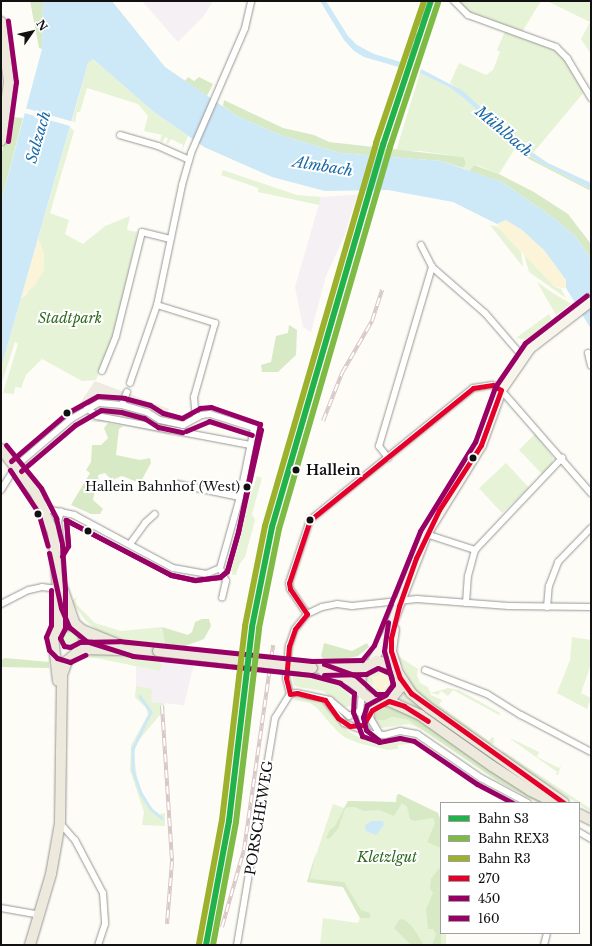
<!DOCTYPE html>
<meta charset="utf-8">
<style>
body{margin:0}
#map{position:relative;width:592px;height:946px;overflow:hidden;background:#fdfcf7;font-family:"Libre Baskerville",serif}
div>[style]{position:absolute}
[style*='--x']{left:calc(var(--x)*1px);top:calc(var(--y)*1px);width:calc(var(--w)*1px);rotate:calc(var(--a)*1deg)}
.industrial>*{inset:0;background:#f5f0f3}
.green>*{inset:0;background:#e7f3d7;transform-origin:0 0}
.round{border-radius:50%}
.forest>*{inset:0;background:#d8eac5}
.sand>*{inset:0;background:#fcf4d9}
.plaza>*{inset:0;background:#edebe2}
.water>*{inset:0;background:#cde8f7}
.pier>*{inset:0;background:#fdfcf7;transform-origin:0 0}
.stream>*{height:2.5px;margin:-1.25px;padding:0 1.25px;transform-origin:1.25px;border-radius:1.25px;background:#cde8f7}
.roads{filter:drop-shadow(0 0 1px #979795) drop-shadow(0 0 1px #979795)}
.street>*{height:6px;margin:-3px;padding:0 3px;transform-origin:3px;border-radius:3px;background:#fffffe}
.secondary>*{height:9px;margin:-4.5px;padding:0 4.5px;transform-origin:4.5px;border-radius:4.5px;background:#f6f4eb}
.primary>*{height:10px;margin:-5px;padding:0 5px;transform-origin:5px;border-radius:5px;background:#ede9dc}
.rail>*{height:4px;margin-top:-2px;transform-origin:0;background:repeating-linear-gradient(90deg,#fff 0 8px,#d9c6c7 0 16px);box-sizing:border-box;border-block:1px solid #d9c6c7}
.bridges{filter:drop-shadow(0 0 1px #858482) drop-shadow(0 0 1px #858482)}
.primary-bridge>*{height:10px;margin:-5px;padding:0 5px;transform-origin:5px;border-radius:5px;background:#ede9dc}
.bus-1>*{height:5px;margin:-2.5px;padding:0 2.5px;transform-origin:2.5px;border-radius:2.5px;background:#e4002b}
.bus-2>*{height:5px;margin:-2.5px;padding:0 2.5px;transform-origin:2.5px;border-radius:2.5px;background:#906}
.bus-3>*{height:5px;margin:-2.5px;padding:0 2.5px;transform-origin:2.5px;border-radius:2.5px;background:#906}
.rail-1>*{height:6px;margin:-3px;padding:0 3px;transform-origin:3px;border-radius:3px;background:#22b24c}
.rail-2>*{height:6px;margin:-3px;padding:0 3px;transform-origin:3px;border-radius:3px;background:#7ebb45}
.rail-3>*{height:6px;margin:-3px;padding:0 3px;transform-origin:3px;border-radius:3px;background:#9db12d}
.dots>*{width:11px;height:11px;translate:-50% -50%;box-sizing:border-box;border:2px solid #fff;border-radius:50%}
span{translate:-50% -50%;white-space:nowrap;text-align:center;line-height:1.15;-webkit-text-stroke:4px #fff;paint-order:stroke}
.bus-label{font-size:13px;color:#111}
.right{translate:-100% -50%;text-align:right}
.park-label{font-size:14px;color:#2f6b1f;font-style:italic}
.stop-label{font-size:14px;color:#111;font-weight:700}
.left{translate:0 -50%;text-align:left}
.street-label{font-size:14px;color:#111}
.water-label{font-size:15px;color:#1768a6;font-style:italic}
.frame{position:absolute;inset:0;border:2px solid #111;pointer-events:none}
.legend{position:absolute;left:440px;top:802px;width:140px;height:132px;box-sizing:border-box;background:#fff;border:1px solid #a0a0a0;margin:0;padding:5px 7px;list-style:none;font-size:12px;color:#111}
.legend li{display:flex;align-items:center;gap:8px;height:20px}
.legend b{width:20px;border:1px solid #a0a0a0}
.north{position:absolute;left:12px;top:12px;width:40px;height:40px;-webkit-text-stroke:3px #fff;paint-order:stroke;rotate:56deg;font-size:11px;font-weight:700;line-height:16px;text-align:center;color:#111}
.north::after{content:'';display:block;margin:auto;width:14px;height:18px;background:#111;clip-path:polygon(50% 0,100% 100%,50% 72%,0 100%)}
</style>
<div id="map">
<div class="industrial">
<i style="clip-path:polygon(142px 1px,213px 1px,203px 17px,178px 42px)"></i>
<i style="clip-path:polygon(365px 194px,364px 197px,356px 199px,344px 237px,326px 276px,311px 332px,303px 327px,295px 287px,321px 197px)"></i>
<i style="clip-path:polygon(162px 661px,194px 664px,184px 705px,151px 702px,136px 686px,136px 666px,159px 671px)"></i>
</div>
<div class="green">
<i style="clip-path:polygon(457px 1px,541px 1px,522px 32px,469px 12px)"></i>
<i style="clip-path:polygon(547px 1px,591px 1px,591px 54px,581px 39px,590px 22px)"></i>
<i style="clip-path:polygon(505px 31px,548px 46px,559px 52px,585px 91px,533px 153px,450px 83px,459px 63px,486px 75px,493px 70px,500px 52px,497px 50px)"></i>
<i style="clip-path:polygon(93px 59px,154px 112px,188px 136px,182px 151px,183px 145px,171px 139px,168px 144px,166px 143px,168px 138px,165px 137px,163px 142px,160px 141px,162px 135px,144px 131px,148px 116px,138px 104px,87px 88px,80px 112px,77px 112px,75px 122px,72px 121px,88px 63px)"></i>
<i style="clip-path:polygon(420px 73px,449px 87px,465px 99px,516px 147px,499px 174px,479px 166px,474px 165px,469px 171px,463px 168px,466px 164px,464px 157px,420px 151px,396px 151px)"></i>
<i style="clip-path:polygon(70px 127px,74px 131px,50px 213px,69px 220px,65px 234px,83px 244px,105px 226px,130px 216px,127px 230px,137px 232px,117px 326px,96px 380px,82px 381px,42px 359px,26px 375px,21px 388px,15px 387px,14px 394px,3px 393px,18px 344px,15px 342px,1px 385px,1px 368px,21px 298px,27px 294px,41px 245px,38px 239px)"></i>
<i style="clip-path:polygon(223px 170px,297px 195px,321px 197px,319px 205px,258px 192px,258px 188px,221px 175px)"></i>
<i style="clip-path:polygon(490px 225px,498px 227px,521px 252px,523px 267px)"></i>
<i style="clip-path:polygon(524px 254px,555px 287px,561px 289px,566px 298px,529px 272px)"></i>
<i style="clip-path:polygon(537px 282px,550px 291px,571px 304px,556px 315px)"></i>
<i style="clip-path:polygon(549px 314px,552px 319px,527px 340px,516px 338px)"></i>
<i style="clip-path:polygon(535px 434px,553px 457px,552px 465px,543px 475px,519px 450px)"></i>
<i style="left:506px;top:463px;width:34px;height:37px;rotate:47deg"></i>
<i style="clip-path:polygon(257px 476px,262px 478px,252px 514px,255px 520px,245px 557px,239px 565px,236px 575px,233px 575px,228px 565px)"></i>
<i style="clip-path:polygon(78px 596px,75px 601px,77px 605px,95px 623px,121px 631px,162px 627px,165px 644px,120px 639px,98px 631px,85px 620px,75px 606px,72px 601px)"></i>
<i class="round" style="left:60px;top:630px;width:18px;height:18px"></i>
<i style="clip-path:polygon(572px 637px,591px 640px,591px 664px,581px 693px,591px 698px,587px 709px,557px 693px,570px 660px)"></i>
<i style="clip-path:polygon(94px 653px,112px 655px,162px 661px,160px 671px,96px 658px,88px 658px,88px 655px)"></i>
<i style="clip-path:polygon(398px 656px,418px 669px,417px 675px,420px 683px,428px 687px,431px 695px,442px 700px,439px 705px,489px 741px,492px 737px,494px 738px,494px 743px,489px 745px,415px 691px)"></i>
<i style="clip-path:polygon(evenodd,378px 667px,390px 672px,395px 681px,391px 691px,383px 697px,369px 692px,365px 681px,369px 672px,378px 667px,381px 673px,390px 681px,382px 692px,378px 688px,371px 688px,374px 683px,372px 676px,377px 676px,381px 673px)"></i>
<i style="clip-path:polygon(292px 675px,313px 677px,344px 688px,353px 699px,352px 706px,345px 707px,323px 691px,298px 687px,294px 685px)"></i>
<i style="clip-path:polygon(136px 686px,152px 689px,151px 702px,164px 703px,165px 709px,138px 741px,134px 751px,137px 779px,146px 803px,156px 815px,165px 813px,165px 826px,142px 825px,144px 812px,130px 770px,131px 745px,148px 715px,146px 708px,135px 697px)"></i>
<i style="clip-path:polygon(448px 688px,459px 690px,500px 713px,499px 715px,453px 690px,448px 696px,441px 691px,438px 695px,431px 693px)"></i>
<i style="clip-path:polygon(405px 692px,523px 780px,410px 703px,400px 699px)"></i>
<i style="clip-path:polygon(297px 698px,313px 699px,322px 704px,349px 732px,371px 743px,382px 745px,407px 740px,418px 743px,398px 745px,398px 749px,388px 750px,358px 743px,344px 737px,335px 729px,317px 708px,310px 703px,293px 700px)"></i>
<i style="clip-path:polygon(392px 717px,408px 720px,424px 730px,409px 724px,381px 728px,374px 719px,383px 721px)"></i>
<i style="clip-path:polygon(512px 739px,539px 752px,537px 757px,559px 768px,561px 765px,558px 775px,556px 775px,557px 772px,512px 740px,509px 744px)"></i>
<i style="clip-path:polygon(503px 751px,591px 809px,591px 812px,529px 773px,501px 754px)"></i>
<i style="clip-path:polygon(399px 794px,438px 813px,441px 821px,441px 933px,446px 933px,446px 945px,320px 945px,323px 918px,358px 923px,360px 918px,343px 887px,307px 882px,333px 804px,344px 808px,348px 801px,396px 802px,397px 795px)"></i>
</div>
<div class="forest">
<i style="clip-path:polygon(30px 1px,43px 1px,42px 49px,39px 48px)"></i>
<i style="clip-path:polygon(188px 77px,194px 81px,199px 77px,213px 84px,207px 96px,185px 81px)"></i>
<i style="clip-path:polygon(224px 100px,283px 128px,314px 135px,329px 142px,464px 157px,466px 164px,463px 168px,441px 161px,340px 153px,280px 135px,237px 116px,223px 106px)"></i>
<i style="clip-path:polygon(11px 117px,23px 118px,1px 202px,1px 156px)"></i>
<i style="clip-path:polygon(516px 147px,539px 162px,591px 189px,591px 191px,529px 159px,514px 149px)"></i>
<i style="clip-path:polygon(474px 165px,499px 174px,534px 192px,568px 214px,591px 244px,591px 259px,576px 237px,555px 219px,502px 182px,469px 171px)"></i>
<i style="clip-path:polygon(289px 325px,297px 330px,296px 355px,278px 372px,262px 372px,261px 365px,271px 362px,276px 336px,288px 333px)"></i>
<i style="clip-path:polygon(108px 423px,123px 426px,119px 429px,116px 455px,140px 460px,150px 458px,151px 463px,140px 483px,122px 476px,112px 480px,105px 473px,98px 475px,99px 483px,95px 489px,93px 500px,103px 509px,100px 514px,91px 514px,71px 505px,90px 473px,86px 470px,91px 462px,92px 445px,101px 445px,108px 438px,104px 428px)"></i>
<i style="clip-path:polygon(202px 619px,209px 619px,211px 626px,204px 639px,185px 646px,165px 644px,162px 627px,188px 635px,192px 632px,195px 622px)"></i>
<i style="clip-path:polygon(324px 643px,352px 651px,367px 643px,369px 647px,358px 656px,341px 660px,324px 660px,321px 656px)"></i>
<i style="clip-path:polygon(5px 658px,49px 662px,49px 668px,1px 667px,1px 660px)"></i>
<i style="clip-path:polygon(386px 707px,401px 709px,548px 803px,538px 803px,496px 780px,408px 720px,392px 717px,383px 721px,374px 719px,377px 712px)"></i>
<i style="clip-path:polygon(399px 794px,438px 813px,441px 822px,441px 848px,427px 842px,435px 823px,433px 818px,414px 821px,410px 819px,407px 807px,402px 803px,394px 816px,379px 810px,364px 811px,355px 807px,348px 807px,345px 809px,338px 829px,329px 839px,326px 838px,330px 830px,335px 826px,348px 801px,396px 802px,397px 795px)"></i>
<i style="clip-path:polygon(316px 852px,310px 879px,344px 882px,361px 910px,370px 913px,370px 918px,360px 918px,343px 887px,307px 882px)"></i>
<i style="clip-path:polygon(441px 866px,441px 945px,432px 945px,436px 934px,433px 929px,428px 929px,426px 909px,433px 893px,430px 888px,431px 879px)"></i>
<i style="clip-path:polygon(403px 919px,412px 926px,424px 945px,411px 945px,394px 928px,399px 920px)"></i>
</div>
<div class="sand">
<i style="clip-path:polygon(506px 220px,522px 230px,544px 250px,566px 280px,566px 288px,555px 287px,501px 231px,497px 224px)"></i>
<i style="clip-path:polygon(38px 239px,44px 253px,44px 270px,35px 285px,21px 298px)"></i>
<i style="clip-path:polygon(383px 672px,390px 683px,385px 685px,383px 692px,378px 688px,372px 689px,374px 683px,371px 676px,377px 676px)"></i>
</div>
<div class="plaza">
<i style="clip-path:polygon(95px 381px,169px 409px,166px 419px,172px 421px,170px 435px,108px 422px,92px 422px,78px 406px)"></i>
</div>
<div class="water">
<i style="clip-path:polygon(43px 1px,112px 1px,165px 67px,237px 116px,280px 135px,340px 153px,441px 161px,502px 182px,555px 219px,576px 237px,591px 259px,591px 329px,566px 288px,566px 280px,544px 250px,522px 230px,506px 220px,497px 224px,453px 202px,388px 190px,325px 191px,272px 177px,204px 147px,154px 112px,93px 59px,88px 63px,1px 368px,1px 202px,42px 49px)"></i>
<i style="clip-path:polygon(320px 1px,326px 1px,348px 36px,357px 45px,374px 54px,404px 63px,402px 68px,364px 57px,354px 51px,344px 40px)"></i>
<i style="clip-path:polygon(421px 69px,463px 91px,520px 144px,548px 163px,591px 183px,591px 189px,539px 162px,516px 147px,465px 99px,449px 87px,420px 73px)"></i>
<i style="clip-path:polygon(372px 821px,383px 821px,384px 825px,376px 835px,366px 831px,365px 825px)"></i>
</div>
<div class="pier">
<i style="left:25px;top:108px;width:50px;height:5px;rotate:16deg"></i>
</div>
<div class="stream">
<i style="--x:140;--y:696;--w:19;--a:55"></i>
<i style="--x:151;--y:712;--w:41;--a:115.9"></i>
<i style="--x:133;--y:749;--w:21;--a:90"></i>
<i style="--x:133;--y:770;--w:24;--a:71"></i>
<i style="--x:141;--y:793;--w:19;--a:58"></i>
<i style="--x:151;--y:809;--w:14;--a:39"></i>
</div>
<div class="roads">
<div class="street">
<i style="--x:454;--y:1;--w:20;--a:45"></i>
<i style="--x:468;--y:15;--w:94;--a:20"></i>
<i style="--x:556;--y:47;--w:16;--a:45"></i>
<i style="--x:567;--y:58;--w:47;--a:59"></i>
<i style="--x:120;--y:135;--w:40;--a:16"></i>
<i style="--x:158;--y:146;--w:34;--a:24"></i>
<i style="--x:421;--y:245;--w:25;--a:63"></i>
<i style="--x:432;--y:267;--w:70;--a:41"></i>
<i style="--x:485;--y:313;--w:58;--a:49.2"></i>
<i style="--x:157;--y:305;--w:61;--a:17.2"></i>
<i style="--x:215;--y:323;--w:77;--a:105.8"></i>
<i style="--x:194;--y:397;--w:21;--a:85"></i>
<i style="--x:588;--y:353;--w:13;--a:77"></i>
<i style="--x:102;--y:371;--w:38;--a:-68"></i>
<i style="--x:116;--y:336;--w:107;--a:-76"></i>
<i style="--x:142;--y:232;--w:29;--a:14"></i>
<i style="--x:130;--y:383;--w:83;--a:-70.9"></i>
<i style="--x:157;--y:305;--w:123;--a:-78.2"></i>
<i style="--x:182;--y:185;--w:33;--a:-74"></i>
<i style="--x:191;--y:153;--w:136;--a:-66.6"></i>
<i style="--x:245;--y:28;--w:28;--a:-77"></i>
<i style="--x:122;--y:405;--w:14;--a:-69"></i>
<i style="--x:87;--y:408;--w:13;--a:39"></i>
<i style="--x:97;--y:416;--w:156;--a:10.7"></i>
<i style="--x:388;--y:458;--w:15;--a:-127"></i>
<i style="--x:379;--y:446;--w:187;--a:-73.5"></i>
<i style="--x:177;--y:484;--w:64;--a:11.7"></i>
<i style="--x:1;--y:490;--w:28;--a:-58"></i>
<i style="--x:16;--y:466;--w:72;--a:-40.5"></i>
<i style="--x:71;--y:419;--w:32;--a:-30"></i>
<i style="--x:99;--y:403;--w:23;--a:5"></i>
<i style="--x:122;--y:405;--w:26;--a:16"></i>
<i style="--x:147;--y:412;--w:15;--a:32"></i>
<i style="--x:160;--y:420;--w:24;--a:12"></i>
<i style="--x:183;--y:425;--w:21;--a:-28"></i>
<i style="--x:202;--y:415;--w:8;--a:-7"></i>
<i style="--x:210;--y:414;--w:46;--a:17.7"></i>
<i style="--x:254;--y:428;--w:70;--a:101.5"></i>
<i style="--x:240;--y:497;--w:74;--a:105.7"></i>
<i style="--x:220;--y:568;--w:14;--a:65"></i>
<i style="--x:226;--y:581;--w:17;--a:103"></i>
<i style="--x:42;--y:503;--w:11;--a:38"></i>
<i style="--x:51;--y:510;--w:24;--a:12"></i>
<i style="--x:74;--y:515;--w:112;--a:28.2"></i>
<i style="--x:173;--y:568;--w:34;--a:10"></i>
<i style="--x:206;--y:574;--w:15;--a:-23"></i>
<i style="--x:426;--y:534;--w:52;--a:18.1"></i>
<i style="--x:130;--y:544;--w:26;--a:-54"></i>
<i style="--x:145;--y:523;--w:13;--a:-42"></i>
<i style="--x:56;--y:552;--w:9;--a:-54"></i>
<i style="--x:61;--y:545;--w:23;--a:-97"></i>
<i style="--x:58;--y:522;--w:11;--a:-75"></i>
<i style="--x:466;--y:603;--w:27;--a:-86"></i>
<i style="--x:468;--y:576;--w:27;--a:-75"></i>
<i style="--x:475;--y:550;--w:127;--a:-46.6"></i>
<i style="--x:1;--y:604;--w:31;--a:-27"></i>
<i style="--x:29;--y:590;--w:13;--a:-13"></i>
<i style="--x:42;--y:587;--w:16;--a:7"></i>
<i style="--x:547;--y:607;--w:21;--a:-85"></i>
<i style="--x:549;--y:586;--w:26;--a:-69"></i>
<i style="--x:558;--y:562;--w:47;--a:-45.9"></i>
<i style="--x:307;--y:614;--w:30;--a:-124"></i>
<i style="--x:290;--y:589;--w:6;--a:-99"></i>
<i style="--x:289;--y:583;--w:66;--a:-71.6"></i>
<i style="--x:310;--y:520;--w:210;--a:-39"></i>
<i style="--x:473;--y:388;--w:20;--a:-9"></i>
<i style="--x:493;--y:385;--w:9;--a:32"></i>
<i style="--x:501;--y:390;--w:137;--a:48.9"></i>
<i style="--x:425;--y:670;--w:66;--a:21.2"></i>
<i style="--x:487;--y:694;--w:40;--a:32"></i>
<i style="--x:521;--y:715;--w:79;--a:27.9"></i>
<i style="--x:362;--y:693;--w:18;--a:96"></i>
<i style="--x:360;--y:711;--w:20;--a:72"></i>
<i style="--x:325;--y:700;--w:30;--a:50"></i>
<i style="--x:344;--y:723;--w:30;--a:21"></i>
<i style="--x:372;--y:734;--w:13;--a:4"></i>
<i style="--x:385;--y:735;--w:16;--a:-15"></i>
<i style="--x:400;--y:731;--w:17;--a:10"></i>
<i style="--x:417;--y:734;--w:78;--a:34.5"></i>
<i style="--x:481;--y:778;--w:53;--a:28"></i>
<i style="--x:360;--y:711;--w:12;--a:156"></i>
<i style="--x:349;--y:716;--w:25;--a:-140"></i>
<i style="--x:330;--y:700;--w:34;--a:-168"></i>
<i style="--x:297;--y:693;--w:7;--a:172"></i>
<i style="--x:290;--y:694;--w:16;--a:-104"></i>
<i style="--x:286;--y:678;--w:32;--a:-85"></i>
<i style="--x:289;--y:646;--w:18;--a:-71"></i>
<i style="--x:295;--y:629;--w:19;--a:-51"></i>
<i style="--x:307;--y:614;--w:17;--a:-25"></i>
<i style="--x:322;--y:607;--w:15;--a:-11"></i>
<i style="--x:337;--y:604;--w:15;--a:8"></i>
<i style="--x:352;--y:606;--w:65;--a:-6.1"></i>
<i style="--x:417;--y:599;--w:92;--a:4.4"></i>
<i style="--x:509;--y:606;--w:82;--a:0.7"></i>
<i style="--x:380;--y:735;--w:20;--a:-120"></i>
<i style="--x:370;--y:718;--w:8;--a:-76"></i>
<i style="--x:372;--y:710;--w:11;--a:-38"></i>
<i style="--x:60;--y:823;--w:23;--a:49"></i>
<i style="--x:75;--y:840;--w:60;--a:62.2"></i>
<i style="--x:103;--y:893;--w:31;--a:86"></i>
<i style="--x:105;--y:924;--w:22;--a:108"></i>
<i style="--x:579;--y:832;--w:14;--a:30"></i>
<i style="--x:1;--y:908;--w:39;--a:10"></i>
<i style="--x:237;--y:945;--w:230;--a:-80.5"></i>
<i style="--x:275;--y:718;--w:28;--a:-58"></i>
<i style="--x:544;--y:945;--w:12;--a:-76"></i>
</div>
<div class="secondary">
<i style="--x:394;--y:629;--w:22;--a:98"></i>
<i style="--x:391;--y:651;--w:23;--a:72"></i>
<i style="--x:371;--y:663;--w:35;--a:-61"></i>
<i style="--x:388;--y:632;--w:105;--a:-68.8"></i>
<i style="--x:426;--y:534;--w:105;--a:-58.3"></i>
<i style="--x:481;--y:445;--w:59;--a:-70"></i>
<i style="--x:501;--y:390;--w:51;--a:-55.4"></i>
<i style="--x:530;--y:348;--w:77;--a:-37.6"></i>
</div>
<div class="primary">
<i style="--x:1;--y:22;--w:61;--a:82.4"></i>
<i style="--x:9;--y:82;--w:59;--a:97.9"></i>
<i style="--x:1;--y:449;--w:55;--a:51.7"></i>
<i style="--x:35;--y:492;--w:44;--a:65.8"></i>
<i style="--x:53;--y:532;--w:57;--a:85"></i>
<i style="--x:58;--y:589;--w:38;--a:90"></i>
<i style="--x:58;--y:627;--w:11;--a:117"></i>
<i style="--x:53;--y:637;--w:44;--a:83.5"></i>
<i style="--x:62;--y:587;--w:39;--a:71"></i>
<i style="--x:82;--y:630;--w:40;--a:22"></i>
<i style="--x:81;--y:649;--w:77;--a:1.5"></i>
<i style="--x:312;--y:668;--w:53;--a:-1.1"></i>
<i style="--x:324;--y:672;--w:28;--a:18"></i>
<i style="--x:351;--y:681;--w:11;--a:38"></i>
<i style="--x:400;--y:678;--w:10;--a:90"></i>
<i style="--x:400;--y:688;--w:17;--a:130"></i>
<i style="--x:389;--y:701;--w:16;--a:180"></i>
<i style="--x:373;--y:701;--w:14;--a:-144"></i>
<i style="--x:362;--y:693;--w:5;--a:-112"></i>
<i style="--x:360;--y:688;--w:14;--a:-86"></i>
<i style="--x:361;--y:674;--w:8;--a:-60"></i>
<i style="--x:365;--y:667;--w:13;--a:-27"></i>
<i style="--x:377;--y:661;--w:12;--a:14"></i>
<i style="--x:389;--y:664;--w:7;--a:34"></i>
<i style="--x:395;--y:668;--w:30;--a:57"></i>
<i style="--x:411;--y:693;--w:23;--a:40"></i>
<i style="--x:429;--y:708;--w:165;--a:35.1"></i>
<i style="--x:389;--y:701;--w:34;--a:24"></i>
<i style="--x:420;--y:715;--w:88;--a:35.3"></i>
<i style="--x:492;--y:766;--w:46;--a:32.7"></i>
<i style="--x:531;--y:791;--w:28;--a:26"></i>
<i style="--x:579;--y:814;--w:13;--a:27"></i>
<i style="--x:30;--y:945;--w:74;--a:-73.5"></i>
<i style="--x:51;--y:874;--w:52;--a:-80"></i>
<i style="--x:60;--y:823;--w:148;--a:-89.2"></i>
<i style="--x:62;--y:675;--w:15;--a:-70"></i>
<i style="--x:67;--y:661;--w:18;--a:-41"></i>
<i style="--x:81;--y:649;--w:10;--a:-66"></i>
<i style="--x:85;--y:640;--w:10;--a:-107"></i>
<i style="--x:82;--y:630;--w:9;--a:-139"></i>
<i style="--x:75;--y:624;--w:17;--a:170"></i>
</div>
</div>
<div class="rail">
<i style="--x:409;--y:64;--w:65;--a:-75.7"></i>
<i style="--x:323;--y:421;--w:52;--a:-68.4"></i>
<i style="--x:342;--y:373;--w:60;--a:-60"></i>
<i style="--x:372;--y:321;--w:33;--a:-72"></i>
<i style="--x:162;--y:706;--w:156;--a:86.3"></i>
<i style="--x:172;--y:862;--w:62;--a:94.6"></i>
<i style="--x:222;--y:927;--w:80;--a:-74.1"></i>
<i style="--x:244;--y:850;--w:207;--a:-81.9"></i>
</div>
<div class="bridges">
<div class="primary-bridge">
<i style="--x:158;--y:651;--w:155;--a:6.3"></i>
</div>
</div>
<div class="bus-1">
<i style="--x:501;--y:390;--w:59;--a:110"></i>
<i style="--x:481;--y:445;--w:77;--a:122.9"></i>
<i style="--x:439;--y:510;--w:53;--a:115.6"></i>
<i style="--x:416;--y:558;--w:51;--a:109.5"></i>
<i style="--x:399;--y:606;--w:33;--a:104"></i>
<i style="--x:391;--y:638;--w:13;--a:90"></i>
<i style="--x:391;--y:651;--w:28;--a:72"></i>
<i style="--x:400;--y:678;--w:19;--a:54"></i>
<i style="--x:411;--y:693;--w:188;--a:35.7"></i>
<i style="--x:307;--y:614;--w:19;--a:129"></i>
<i style="--x:295;--y:629;--w:18;--a:109"></i>
<i style="--x:289;--y:646;--w:32;--a:95"></i>
<i style="--x:286;--y:678;--w:16;--a:76"></i>
<i style="--x:290;--y:694;--w:7;--a:-8"></i>
<i style="--x:297;--y:693;--w:29;--a:14"></i>
<i style="--x:325;--y:700;--w:22;--a:54"></i>
<i style="--x:338;--y:718;--w:14;--a:34"></i>
<i style="--x:350;--y:726;--w:13;--a:-4"></i>
<i style="--x:363;--y:725;--w:17;--a:-59"></i>
<i style="--x:372;--y:710;--w:19;--a:-28"></i>
<i style="--x:389;--y:701;--w:16;--a:18"></i>
<i style="--x:404;--y:706;--w:28;--a:32"></i>
<i style="--x:307;--y:614;--w:30;--a:-124"></i>
<i style="--x:290;--y:589;--w:6;--a:-99"></i>
<i style="--x:289;--y:583;--w:66;--a:-71.6"></i>
<i style="--x:310;--y:520;--w:210;--a:-39"></i>
<i style="--x:473;--y:388;--w:20;--a:-9"></i>
<i style="--x:493;--y:385;--w:9;--a:32"></i>
</div>
<div class="bus-2">
<i style="--x:186;--y:431;--w:25;--a:-23"></i>
<i style="--x:209;--y:421;--w:45;--a:18"></i>
<i style="--x:10;--y:470;--w:50;--a:56.3"></i>
<i style="--x:38;--y:512;--w:35;--a:74"></i>
<i style="--x:21;--y:471;--w:71;--a:-40.4"></i>
<i style="--x:75;--y:425;--w:30;--a:-30"></i>
<i style="--x:101;--y:410;--w:20;--a:6"></i>
<i style="--x:121;--y:412;--w:24;--a:15"></i>
<i style="--x:144;--y:418;--w:17;--a:33"></i>
<i style="--x:158;--y:427;--w:25;--a:12"></i>
<i style="--x:49;--y:553;--w:56;--a:77.7"></i>
<i style="--x:61;--y:608;--w:21;--a:67"></i>
<i style="--x:69;--y:627;--w:22;--a:39"></i>
<i style="--x:86;--y:641;--w:49;--a:17.7"></i>
<i style="--x:133;--y:656;--w:179;--a:6.1"></i>
<i style="--x:311;--y:675;--w:30;--a:15"></i>
<i style="--x:340;--y:683;--w:17;--a:36"></i>
<i style="--x:354;--y:693;--w:19;--a:93"></i>
<i style="--x:353;--y:712;--w:26;--a:69"></i>
<i style="--x:362;--y:736;--w:18;--a:19"></i>
<i style="--x:379;--y:742;--w:21;--a:-11"></i>
<i style="--x:400;--y:738;--w:14;--a:12"></i>
<i style="--x:414;--y:741;--w:76;--a:34.3"></i>
<i style="--x:477;--y:784;--w:41;--a:27.8"></i>
<i style="--x:62;--y:556;--w:12;--a:-59"></i>
<i style="--x:68;--y:546;--w:26;--a:-94"></i>
<i style="--x:66;--y:520;--w:119;--a:27.6"></i>
<i style="--x:171;--y:575;--w:25;--a:12"></i>
<i style="--x:195;--y:580;--w:25;--a:-7"></i>
<i style="--x:220;--y:577;--w:9;--a:-41"></i>
<i style="--x:227;--y:571;--w:41;--a:-74.2"></i>
<i style="--x:238;--y:532;--w:105;--a:-77.3"></i>
<i style="--x:51;--y:590;--w:35;--a:90"></i>
<i style="--x:51;--y:625;--w:13;--a:113"></i>
<i style="--x:46;--y:637;--w:13;--a:77"></i>
<i style="--x:49;--y:650;--w:11;--a:45"></i>
<i style="--x:57;--y:658;--w:14;--a:17"></i>
<i style="--x:70;--y:662;--w:17;--a:-25"></i>
<i style="--x:324;--y:675;--w:42;--a:-1.4"></i>
<i style="--x:366;--y:674;--w:13;--a:-27"></i>
<i style="--x:378;--y:668;--w:13;--a:23"></i>
<i style="--x:390;--y:673;--w:12;--a:76"></i>
<i style="--x:393;--y:685;--w:13;--a:129"></i>
<i style="--x:385;--y:695;--w:21;--a:151"></i>
<i style="--x:367;--y:705;--w:13;--a:108"></i>
<i style="--x:363;--y:717;--w:13;--a:77"></i>
<i style="--x:366;--y:730;--w:16;--a:38"></i>
</div>
<div class="bus-3">
<i style="--x:8;--y:141;--w:60;--a:-82.3"></i>
<i style="--x:16;--y:82;--w:62;--a:-97.5"></i>
<i style="--x:6;--y:445;--w:55;--a:50.9"></i>
<i style="--x:41;--y:488;--w:34;--a:63"></i>
<i style="--x:56;--y:518;--w:28;--a:77"></i>
<i style="--x:62;--y:545;--w:44;--a:86.1"></i>
<i style="--x:65;--y:589;--w:39;--a:90"></i>
<i style="--x:65;--y:628;--w:11;--a:117"></i>
<i style="--x:60;--y:638;--w:9;--a:63"></i>
<i style="--x:64;--y:646;--w:6;--a:9"></i>
<i style="--x:70;--y:647;--w:11;--a:-27"></i>
<i style="--x:80;--y:642;--w:39;--a:-1"></i>
<i style="--x:119;--y:641;--w:194;--a:5.9"></i>
<i style="--x:312;--y:661;--w:50;--a:-1.1"></i>
<i style="--x:362;--y:660;--w:19;--a:-51"></i>
<i style="--x:374;--y:645;--w:123;--a:-68"></i>
<i style="--x:420;--y:531;--w:105;--a:-58.3"></i>
<i style="--x:475;--y:442;--w:59;--a:-70"></i>
<i style="--x:495;--y:387;--w:53;--a:-55.7"></i>
<i style="--x:525;--y:343;--w:78;--a:-37.7"></i>
<i style="--x:11;--y:461;--w:74;--a:-40.6"></i>
<i style="--x:67;--y:413;--w:35;--a:-29"></i>
<i style="--x:98;--y:396;--w:26;--a:4"></i>
<i style="--x:124;--y:398;--w:27;--a:15"></i>
<i style="--x:150;--y:405;--w:15;--a:32"></i>
<i style="--x:163;--y:413;--w:20;--a:15"></i>
<i style="--x:182;--y:418;--w:21;--a:-29"></i>
<i style="--x:200;--y:408;--w:11;--a:-5"></i>
<i style="--x:211;--y:407;--w:52;--a:19.1"></i>
<i style="--x:260;--y:424;--w:110;--a:101.5"></i>
<i style="--x:238;--y:532;--w:41;--a:105.8"></i>
<i style="--x:227;--y:571;--w:9;--a:139"></i>
<i style="--x:220;--y:577;--w:25;--a:173"></i>
<i style="--x:195;--y:580;--w:25;--a:-168"></i>
<i style="--x:171;--y:575;--w:119;--a:-152.4"></i>
<i style="--x:66;--y:520;--w:24;--a:85"></i>
<i style="--x:324;--y:664;--w:33;--a:20"></i>
<i style="--x:355;--y:675;--w:28;--a:42"></i>
<i style="--x:376;--y:694;--w:10;--a:0"></i>
<i style="--x:386;--y:694;--w:12;--a:-55"></i>
<i style="--x:393;--y:684;--w:34;--a:-105"></i>
<i style="--x:384;--y:651;--w:29;--a:-82"></i>
</div>
<div class="rail-1">
<i style="--x:206;--y:945;--w:126;--a:-79.5"></i>
<i style="--x:229;--y:821;--w:195;--a:-83.2"></i>
<i style="--x:252;--y:627;--w:102;--a:-78.7"></i>
<i style="--x:272;--y:527;--w:398;--a:-73.8"></i>
<i style="--x:383;--y:145;--w:152;--a:-71.6"></i>
</div>
<div class="rail-2">
<i style="--x:213;--y:945;--w:125;--a:-79.4"></i>
<i style="--x:236;--y:822;--w:195;--a:-83.2"></i>
<i style="--x:259;--y:628;--w:101;--a:-78.6"></i>
<i style="--x:279;--y:529;--w:398;--a:-73.8"></i>
<i style="--x:390;--y:147;--w:152;--a:-71.6"></i>
</div>
<div class="rail-3">
<i style="--x:199;--y:944;--w:126;--a:-79.5"></i>
<i style="--x:222;--y:820;--w:195;--a:-83.2"></i>
<i style="--x:245;--y:626;--w:102;--a:-78.7"></i>
<i style="--x:265;--y:526;--w:399;--a:-73.8"></i>
<i style="--x:376;--y:143;--w:150;--a:-71.3"></i>
</div>
<div class="dots">
<i style="left:67px;top:413px;background:#111"></i>
<i style="left:473px;top:458px;background:#111"></i>
<i style="left:296px;top:470px;background:#111"></i>
<i style="left:247px;top:487px;background:#111"></i>
<i style="left:38px;top:514px;background:#111"></i>
<i style="left:310px;top:520px;background:#111"></i>
<i style="left:88px;top:531px;background:#111"></i>
</div>
<div class="bus-label">
<span class="right" style="left:240px;top:487px">Hallein Bahnhof (West)</span>
</div>
<div class="park-label">
<span style="left:70px;top:318px">Stadtpark</span>
<span style="left:387px;top:857px">Kletzlgut</span>
</div>
<div class="stop-label">
<span class="left" style="left:306px;top:470px">Hallein</span>
</div>
<div class="street-label">
<span style="left:259px;top:818px;rotate:-81deg">PORSCHEWEG</span>
</div>
<div class="water-label">
<span style="left:504px;top:131px;rotate:40deg">Mühlbach</span>
<span style="left:38px;top:137px;rotate:-74deg">Salzach</span>
<span style="left:323px;top:166px;rotate:9deg">Almbach</span>
</div>
<div class="frame"></div>
<ul class="legend">
<li><b style="height:5px;background:#22b24c"></b>Bahn S3</li>
<li><b style="height:5px;background:#7ebb45"></b>Bahn REX3</li>
<li><b style="height:5px;background:#9db12d"></b>Bahn R3</li>
<li><b style="height:5px;background:#e4002b"></b>270</li>
<li><b style="height:5px;background:#906"></b>450</li>
<li><b style="height:5px;background:#906"></b>160</li>
</ul>
<div class="north">N</div>
</div>
